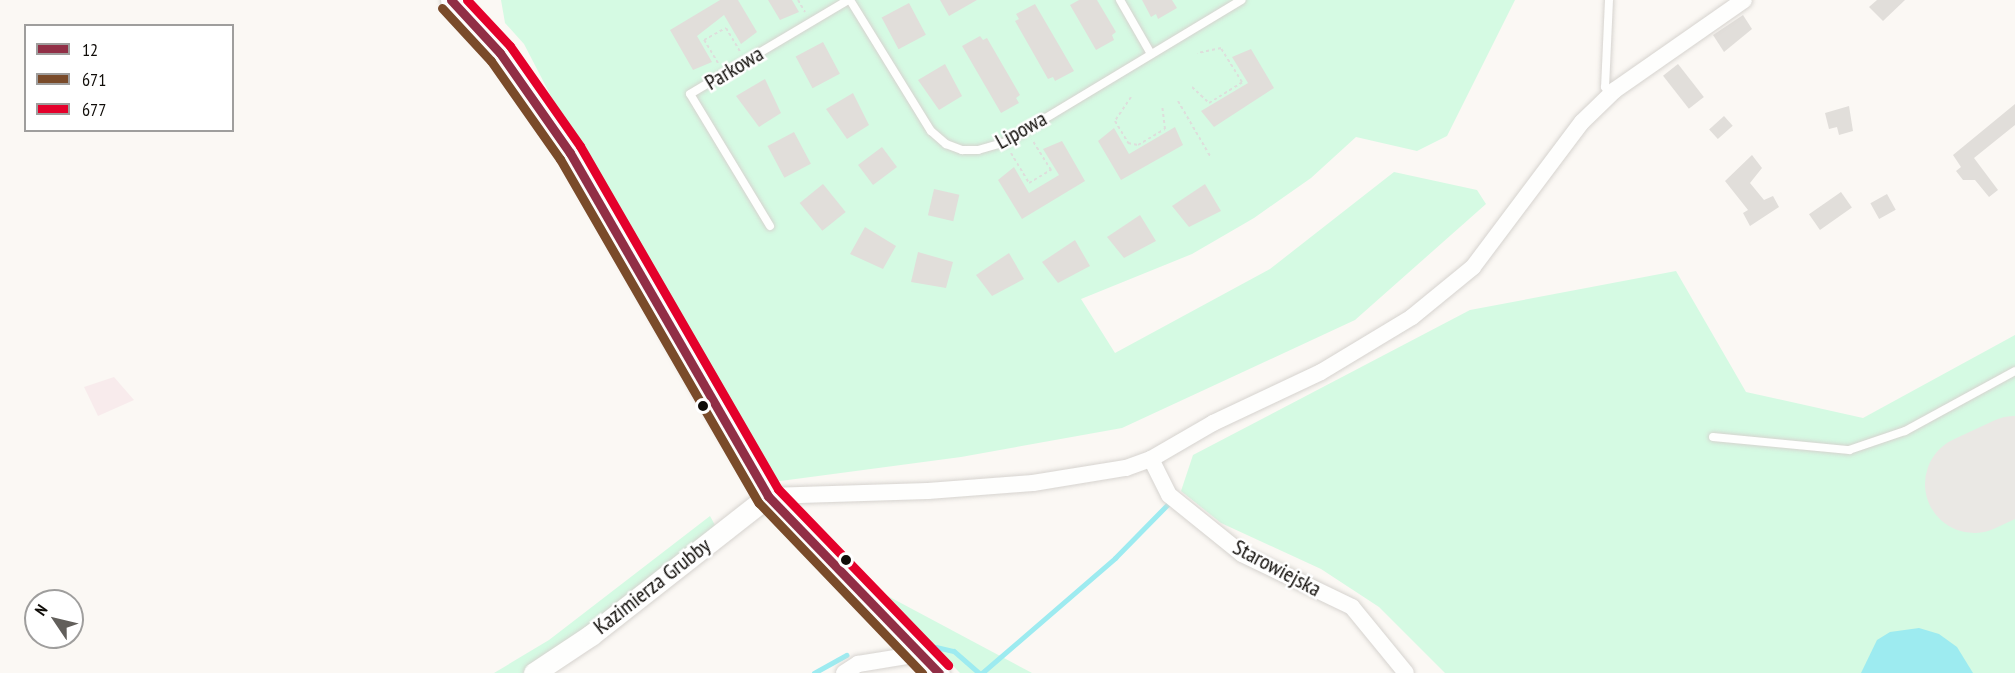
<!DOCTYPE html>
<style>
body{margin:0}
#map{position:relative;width:2015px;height:673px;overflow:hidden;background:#fbf8f4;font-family:"PT Sans Narrow",sans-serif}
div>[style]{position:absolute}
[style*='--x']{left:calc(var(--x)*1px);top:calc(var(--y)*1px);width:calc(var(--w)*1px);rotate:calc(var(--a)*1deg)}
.industrial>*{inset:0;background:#f8ebec}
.green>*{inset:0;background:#d5fae3}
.water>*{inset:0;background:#9debf0}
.stream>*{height:4.5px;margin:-2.25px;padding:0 2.25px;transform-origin:2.25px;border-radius:2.25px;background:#9debf0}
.runway>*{height:98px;margin:-49px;padding:0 49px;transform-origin:49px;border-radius:49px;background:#eae8e4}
.building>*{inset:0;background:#e1deda;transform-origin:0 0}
.path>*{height:2px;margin-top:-1px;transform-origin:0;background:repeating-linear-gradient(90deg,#dededc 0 3px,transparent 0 6px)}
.roads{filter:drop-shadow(0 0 2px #d6d3cf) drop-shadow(0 0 2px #d6d3cf)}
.service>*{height:8px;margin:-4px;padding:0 4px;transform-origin:4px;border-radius:4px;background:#fefefd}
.minor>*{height:16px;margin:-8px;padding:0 8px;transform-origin:8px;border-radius:8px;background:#fefefd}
.tertiary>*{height:21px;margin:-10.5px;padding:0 10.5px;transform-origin:10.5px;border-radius:10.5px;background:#fefefd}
.bus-1>*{height:9px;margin:-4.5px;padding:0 4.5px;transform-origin:4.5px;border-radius:4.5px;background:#912f46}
.bus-2>*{height:9px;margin:-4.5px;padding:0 4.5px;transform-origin:4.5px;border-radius:4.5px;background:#7a4b2a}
.bus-3>*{height:9px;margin:-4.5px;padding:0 4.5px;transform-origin:4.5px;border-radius:4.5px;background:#e4002b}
.dots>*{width:16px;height:16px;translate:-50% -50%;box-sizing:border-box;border:3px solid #fff;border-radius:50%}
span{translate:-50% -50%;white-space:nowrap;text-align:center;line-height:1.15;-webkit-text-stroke:5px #fff;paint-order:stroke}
.street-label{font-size:22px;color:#100d09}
.legend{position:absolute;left:24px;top:24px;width:210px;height:108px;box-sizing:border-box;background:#fff;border:2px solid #9f9e9d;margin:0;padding:8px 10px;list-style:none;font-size:18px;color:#100d09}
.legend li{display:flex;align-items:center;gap:12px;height:30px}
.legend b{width:30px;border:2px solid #9f9e9d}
.north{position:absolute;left:24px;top:589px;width:60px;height:60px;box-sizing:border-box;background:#fff;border:2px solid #9f9e9d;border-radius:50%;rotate:305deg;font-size:16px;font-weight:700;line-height:24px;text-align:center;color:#100d09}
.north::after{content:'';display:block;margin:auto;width:21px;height:27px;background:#625f5b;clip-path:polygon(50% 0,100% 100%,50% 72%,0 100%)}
</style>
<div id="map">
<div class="industrial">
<i style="clip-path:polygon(114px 377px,134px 400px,98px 416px,84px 387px)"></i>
</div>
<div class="green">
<i style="clip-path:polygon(501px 0,1515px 0,1447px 136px,1417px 151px,1356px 137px,1311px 178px,1254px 218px,1192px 254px,1081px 299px,1115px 353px,1270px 269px,1394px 172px,1477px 190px,1486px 204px,1355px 320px,1122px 428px,961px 457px,773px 482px,745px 441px,581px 154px,524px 44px,505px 23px)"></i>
<i style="clip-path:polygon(1676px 271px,1746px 392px,1863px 418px,2015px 335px,2015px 673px,1445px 673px,1379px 607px,1321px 569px,1221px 523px,1181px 491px,1193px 455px,1470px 310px)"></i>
<i style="clip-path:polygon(710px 516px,716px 527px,561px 648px,523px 673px,494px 673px,549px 640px)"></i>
<i style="clip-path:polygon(884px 594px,1032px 673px,960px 673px)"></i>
</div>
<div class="water">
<i style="clip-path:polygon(1919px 628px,1939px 634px,1957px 647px,1973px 673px,1861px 673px,1877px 640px,1890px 632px)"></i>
</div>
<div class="stream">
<i style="--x:936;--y:647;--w:18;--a:13"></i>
<i style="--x:954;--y:651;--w:33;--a:41"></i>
<i style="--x:814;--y:673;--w:37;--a:-29"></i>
<i style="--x:982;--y:673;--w:176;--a:-40.8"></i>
<i style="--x:1115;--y:558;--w:77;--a:-45.5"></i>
</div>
<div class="runway">
<i style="--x:1974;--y:484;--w:45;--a:-24.9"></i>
</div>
<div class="building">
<i style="clip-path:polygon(720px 0,738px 0,757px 32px,741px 44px,724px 15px,697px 36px,712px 62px,693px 70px,670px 30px)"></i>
<i style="clip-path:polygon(768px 0,792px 0,799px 12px,780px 20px)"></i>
<i style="clip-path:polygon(940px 0,977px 0,949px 16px)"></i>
<i style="clip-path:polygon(1079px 0,1097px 0,1116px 32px,1112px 35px,1114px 40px,1096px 50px,1070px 5px)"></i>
<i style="clip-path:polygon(1142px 0,1172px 0,1177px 8px,1158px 19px,1156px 14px,1151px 17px)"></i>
<i style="clip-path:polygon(1877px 0,1905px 0,1883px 21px,1869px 7px)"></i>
<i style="left:909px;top:3px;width:36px;height:31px;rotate:62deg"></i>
<i style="clip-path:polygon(1035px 4px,1074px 71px,1055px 81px,1053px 77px,1048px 79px,1015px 21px,1019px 19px,1016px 14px)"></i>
<i style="clip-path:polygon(1743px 15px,1752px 29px,1724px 52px,1713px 35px)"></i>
<i style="clip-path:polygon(980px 36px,983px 40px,987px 38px,1020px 95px,1016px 98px,1019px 103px,1001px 113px,962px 46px)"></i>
<i style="left:823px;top:42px;width:36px;height:31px;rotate:62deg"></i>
<i style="clip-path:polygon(1251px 49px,1274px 88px,1214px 127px,1201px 111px,1248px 83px,1232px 57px)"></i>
<i style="clip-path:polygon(945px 64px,962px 96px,939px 110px,918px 80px)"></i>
<i style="left:1678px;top:64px;width:42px;height:19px;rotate:52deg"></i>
<i style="clip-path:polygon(765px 79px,781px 113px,759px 127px,736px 96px)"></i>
<i style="clip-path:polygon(853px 93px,869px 125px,847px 139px,826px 109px)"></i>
<i style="clip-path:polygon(2015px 104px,2015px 125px,1974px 158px,1998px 190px,1989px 197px,1975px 180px,1963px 180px,1956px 171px,1961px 167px,1953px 155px)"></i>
<i style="clip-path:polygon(1849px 106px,1853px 131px,1839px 135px,1837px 127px,1829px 129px,1825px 113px)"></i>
<i style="left:1724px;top:116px;width:13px;height:20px;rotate:48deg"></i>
<i style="clip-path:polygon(1175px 127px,1183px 145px,1121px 180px,1098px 141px,1114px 128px,1129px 154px)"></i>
<i style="left:794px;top:132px;width:36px;height:30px;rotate:62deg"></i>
<i style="clip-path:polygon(1062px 141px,1085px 181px,1022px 219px,998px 180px,1014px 167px,1029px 193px,1059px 175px,1043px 149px)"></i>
<i style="left:882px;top:147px;width:25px;height:30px;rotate:53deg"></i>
<i style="clip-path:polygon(1752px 155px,1762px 168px,1750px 183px,1764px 200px,1773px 196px,1779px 207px,1750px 226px,1743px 213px,1748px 210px,1725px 181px)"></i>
<i style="left:823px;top:184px;width:36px;height:30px;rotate:51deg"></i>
<i style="clip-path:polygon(1205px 184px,1221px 211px,1189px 227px,1172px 206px)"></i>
<i style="left:934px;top:189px;width:26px;height:27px;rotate:13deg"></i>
<i style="left:1841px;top:192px;width:19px;height:39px;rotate:55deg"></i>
<i style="left:1887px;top:194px;width:18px;height:19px;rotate:61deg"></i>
<i style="clip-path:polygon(1140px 215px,1156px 241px,1124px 258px,1107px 237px)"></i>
<i style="clip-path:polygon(865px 227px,896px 246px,883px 269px,850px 254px)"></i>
<i style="clip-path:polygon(1075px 240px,1090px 266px,1058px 283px,1042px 262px)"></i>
<i style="clip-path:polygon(918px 252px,953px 262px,946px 288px,911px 282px)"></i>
<i style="clip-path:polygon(1009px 253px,1024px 279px,992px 296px,976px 275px)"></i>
</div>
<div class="path">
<i style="--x:798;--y:0;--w:14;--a:60"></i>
<i style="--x:718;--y:63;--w:27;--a:-121"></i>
<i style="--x:704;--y:40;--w:25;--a:-29"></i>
<i style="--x:726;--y:28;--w:27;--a:59"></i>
<i style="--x:1192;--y:87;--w:23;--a:43"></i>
<i style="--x:1209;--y:103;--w:39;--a:-32"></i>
<i style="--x:1242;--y:82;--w:40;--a:-122"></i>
<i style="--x:1221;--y:48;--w:24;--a:168"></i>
<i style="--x:1131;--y:97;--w:29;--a:124"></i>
<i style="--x:1115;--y:121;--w:26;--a:59"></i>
<i style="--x:1128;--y:143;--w:10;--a:11"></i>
<i style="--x:1138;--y:145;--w:31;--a:-31"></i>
<i style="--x:1165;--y:129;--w:23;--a:-97"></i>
<i style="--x:1178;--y:101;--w:64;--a:59.8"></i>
<i style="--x:1011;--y:153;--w:35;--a:59"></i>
<i style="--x:1029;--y:183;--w:26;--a:-31"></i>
<i style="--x:1051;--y:170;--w:36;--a:-122"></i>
</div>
<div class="roads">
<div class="service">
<i style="--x:850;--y:0;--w:154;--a:58.3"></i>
<i style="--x:931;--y:131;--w:20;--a:41"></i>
<i style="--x:946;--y:144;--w:17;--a:21"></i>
<i style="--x:962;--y:150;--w:16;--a:0"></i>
<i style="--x:978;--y:150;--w:29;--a:-16"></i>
<i style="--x:1006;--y:142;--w:275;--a:-31.1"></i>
<i style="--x:1120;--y:0;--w:62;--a:60.1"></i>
<i style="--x:1609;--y:0;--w:87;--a:92.6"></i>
<i style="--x:1605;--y:87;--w:9;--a:58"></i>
<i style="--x:770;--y:226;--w:154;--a:-121.2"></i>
<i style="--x:690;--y:94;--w:184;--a:-30.7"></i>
<i style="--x:1713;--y:437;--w:137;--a:5.5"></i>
<i style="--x:1849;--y:450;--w:59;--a:-18.7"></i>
<i style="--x:1905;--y:431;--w:125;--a:-28.6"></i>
</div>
<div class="minor">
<i style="--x:1151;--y:459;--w:40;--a:63.4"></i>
<i style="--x:1169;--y:495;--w:94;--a:38.9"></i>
<i style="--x:1242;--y:554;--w:122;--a:25.7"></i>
<i style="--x:1352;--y:607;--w:85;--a:50.7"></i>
<i style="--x:768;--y:496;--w:160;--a:-1.8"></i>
<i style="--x:928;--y:491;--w:105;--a:-4.4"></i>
<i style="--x:1033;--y:483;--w:94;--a:-9.2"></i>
<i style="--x:1126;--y:468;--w:27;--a:-20"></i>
<i style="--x:1151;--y:459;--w:72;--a:-30.1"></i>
<i style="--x:1213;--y:423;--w:119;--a:-25.3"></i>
<i style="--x:1321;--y:372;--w:106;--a:-31.1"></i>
<i style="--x:1412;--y:317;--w:79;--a:-39.3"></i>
<i style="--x:1473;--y:267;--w:181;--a:-53.1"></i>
<i style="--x:1582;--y:122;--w:46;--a:-44.1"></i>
<i style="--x:1615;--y:90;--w:157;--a:-34.9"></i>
<i style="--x:844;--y:673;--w:17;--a:-33"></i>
<i style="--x:858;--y:664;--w:63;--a:-9.2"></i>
</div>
<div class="tertiary">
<i style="--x:451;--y:0;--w:72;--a:47.2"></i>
<i style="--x:500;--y:53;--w:122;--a:55"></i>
<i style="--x:570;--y:153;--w:285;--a:60.6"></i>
<i style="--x:710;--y:401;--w:111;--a:58.6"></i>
<i style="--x:768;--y:496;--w:246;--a:46"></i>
<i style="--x:534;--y:673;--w:69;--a:-33.7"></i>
<i style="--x:591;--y:635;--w:225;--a:-38.1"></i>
</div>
</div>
<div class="bus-1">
<i style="--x:451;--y:0;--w:72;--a:47.2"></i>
<i style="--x:500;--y:53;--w:122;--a:55"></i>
<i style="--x:570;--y:153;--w:396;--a:60"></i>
<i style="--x:768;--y:496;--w:246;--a:46"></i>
</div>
<div class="bus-2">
<i style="--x:442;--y:8;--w:72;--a:47.2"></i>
<i style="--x:491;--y:61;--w:120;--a:54.9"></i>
<i style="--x:560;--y:159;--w:397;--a:60"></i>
<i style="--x:759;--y:503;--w:236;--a:46.2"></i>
</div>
<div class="bus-3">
<i style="--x:467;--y:0;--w:63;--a:46.9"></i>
<i style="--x:510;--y:46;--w:122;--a:55"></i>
<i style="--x:580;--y:146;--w:396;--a:60"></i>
<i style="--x:778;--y:489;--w:245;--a:46"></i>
</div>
<div class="dots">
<i style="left:703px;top:406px;background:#100d09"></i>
<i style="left:846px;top:560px;background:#100d09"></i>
</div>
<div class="street-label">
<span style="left:734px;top:68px;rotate:-31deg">Parkowa</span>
<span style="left:1021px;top:130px;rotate:-29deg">Lipowa</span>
<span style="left:1277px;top:568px;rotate:28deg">Starowiejska</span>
<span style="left:652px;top:586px;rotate:-38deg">Kazimierza Grubby</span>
</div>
<ul class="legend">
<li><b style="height:8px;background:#912f46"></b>12</li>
<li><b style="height:8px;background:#7a4b2a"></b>671</li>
<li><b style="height:8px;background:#e4002b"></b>677</li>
</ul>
<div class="north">N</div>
</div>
